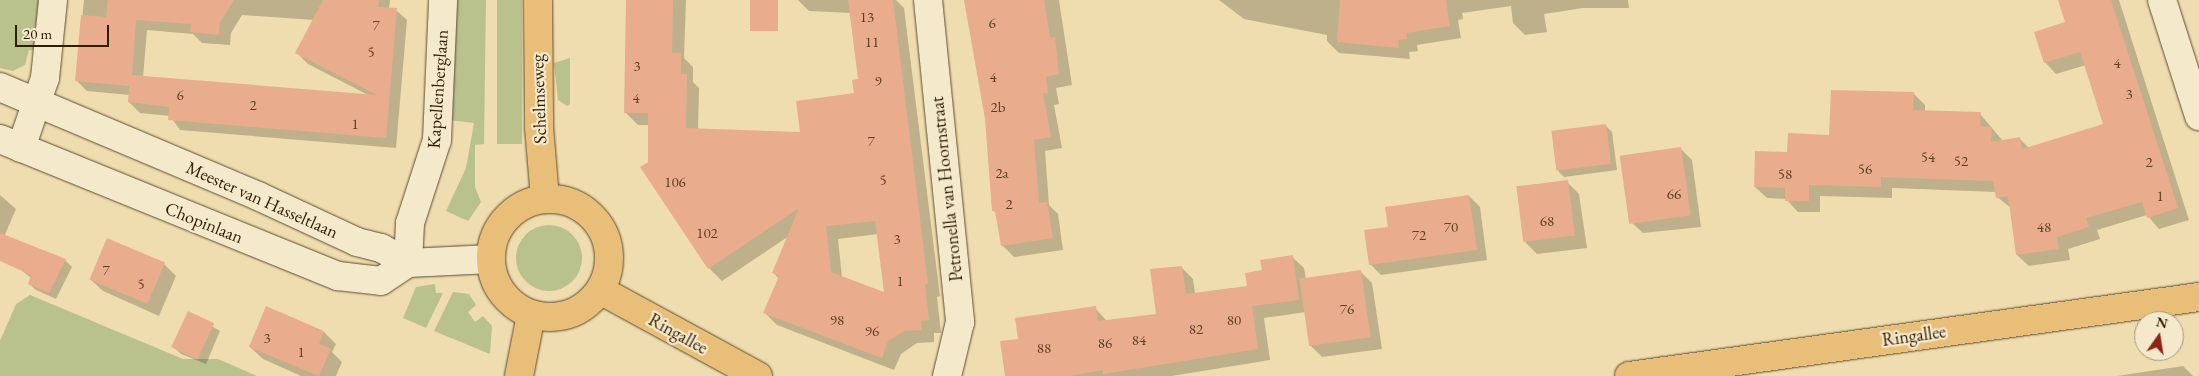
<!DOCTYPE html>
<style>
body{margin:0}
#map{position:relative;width:2199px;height:376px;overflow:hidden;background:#efddb0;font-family:"EB Garamond",serif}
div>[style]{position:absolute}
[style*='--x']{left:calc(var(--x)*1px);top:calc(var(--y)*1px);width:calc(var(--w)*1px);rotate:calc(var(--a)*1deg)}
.green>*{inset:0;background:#b9c18c;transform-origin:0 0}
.round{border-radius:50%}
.shadow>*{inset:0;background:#0003}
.building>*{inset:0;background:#e9ad8e;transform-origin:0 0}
.roads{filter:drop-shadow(0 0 1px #5e4c2e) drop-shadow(0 0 1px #5e4c2e)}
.minor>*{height:28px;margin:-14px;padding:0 14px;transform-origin:14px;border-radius:14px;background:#f5e9cc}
.major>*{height:28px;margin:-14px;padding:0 14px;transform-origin:14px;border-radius:14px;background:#e8be78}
.major>.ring{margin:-14px;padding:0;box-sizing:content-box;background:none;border:28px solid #e8be78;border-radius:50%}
span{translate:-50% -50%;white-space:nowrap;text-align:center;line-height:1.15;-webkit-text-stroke:4.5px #f5e9cc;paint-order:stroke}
.number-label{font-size:15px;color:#5d4026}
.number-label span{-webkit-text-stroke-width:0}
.street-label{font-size:18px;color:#2e1c03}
.north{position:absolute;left:2134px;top:311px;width:50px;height:50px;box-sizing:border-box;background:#f5e9cc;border:1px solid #a5977c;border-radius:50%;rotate:13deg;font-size:14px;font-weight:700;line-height:20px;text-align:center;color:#2e1c03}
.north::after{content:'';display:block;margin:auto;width:18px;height:22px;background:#8f2418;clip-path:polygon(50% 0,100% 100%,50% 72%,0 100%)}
.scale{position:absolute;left:15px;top:25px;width:94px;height:22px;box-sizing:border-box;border:2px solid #2e1c03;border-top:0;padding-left:6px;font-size:15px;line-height:18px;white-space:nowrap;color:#2e1c03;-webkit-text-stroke:4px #f5e9cc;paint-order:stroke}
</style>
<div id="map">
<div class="green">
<i style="clip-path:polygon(0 0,40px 0,35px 51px,29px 50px,25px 65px,13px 71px,0 68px)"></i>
<i style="clip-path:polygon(453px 0,486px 0,484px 144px,475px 145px,475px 187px,481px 202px,468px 221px,446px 211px,466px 168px,474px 123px,450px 120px)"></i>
<i style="left:497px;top:0;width:25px;height:144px"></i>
<i style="clip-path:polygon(570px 58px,570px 104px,567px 106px,558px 100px,554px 63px)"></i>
<i class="round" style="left:516px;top:225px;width:66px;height:66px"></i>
<i style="clip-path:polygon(435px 284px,436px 293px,443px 293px,426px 328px,403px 318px,416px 287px)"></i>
<i style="clip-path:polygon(453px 292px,469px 294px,476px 305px,468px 312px,475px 322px,483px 316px,492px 326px,490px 354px,434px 331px)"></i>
<i style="clip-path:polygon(30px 295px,183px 359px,218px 359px,257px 376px,0 376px,0 341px,16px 304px)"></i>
</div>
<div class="shadow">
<i style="clip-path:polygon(evenodd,84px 0,390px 0,389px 9px,396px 10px,407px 20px,396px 148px,180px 130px,170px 116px,140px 113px,129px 102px,130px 95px,87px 91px,76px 80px,84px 0,242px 15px,314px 20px,297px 53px,308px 64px,370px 96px,143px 78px,147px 30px,193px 34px,202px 43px,230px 45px,231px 33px,242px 15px)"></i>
<i style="clip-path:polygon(evenodd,627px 0,686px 0,684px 58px,693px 67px,693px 82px,699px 88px,698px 130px,802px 133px,855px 95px,859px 80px,851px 13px,809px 11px,798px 0,896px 0,904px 8px,940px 296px,937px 297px,941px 333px,934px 333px,934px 342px,917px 343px,901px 354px,894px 370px,777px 325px,765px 313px,779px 279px,773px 272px,789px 236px,722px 281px,709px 268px,642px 167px,649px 162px,649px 125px,638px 125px,625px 112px,627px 0,878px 234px,885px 294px,842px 277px,838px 239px,878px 234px)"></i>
<i style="clip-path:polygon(966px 0,1059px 0,1072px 85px,1056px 88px,1059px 104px,1054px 105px,1062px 148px,1045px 151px,1049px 205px,1058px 214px,1063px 250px,1014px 257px,1002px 245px,997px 214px,994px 211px,987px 119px)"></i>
<i style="clip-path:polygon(1219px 0,1628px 0,1629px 8px,1583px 8px,1544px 14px,1547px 32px,1525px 35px,1513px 23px,1511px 6px,1462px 13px,1463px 19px,1458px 20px,1461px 38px,1417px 45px,1418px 51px,1409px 52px,1410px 59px,1339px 53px,1327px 41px,1327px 35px,1244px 19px)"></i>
<i style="clip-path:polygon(2059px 0,2119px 0,2189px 220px,2159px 229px,2147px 215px,2097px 230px,2100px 239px,2068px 249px,2070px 260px,2029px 266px,2017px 255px,2011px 208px,1997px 197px,1996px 192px,1892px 188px,1892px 198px,1820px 196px,1820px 212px,1798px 212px,1786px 199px,1767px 198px,1755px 187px,1788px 153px,1831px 136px,1913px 93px,1925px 105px,1925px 111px,1980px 114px,2003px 141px,2020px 139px,2029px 148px,2105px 125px,2086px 65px,2056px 74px,2045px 62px,2066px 23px)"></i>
<i style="clip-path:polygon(1606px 126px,1612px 132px,1617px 170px,1564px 177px,1558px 171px)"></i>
<i style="clip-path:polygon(1680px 148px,1692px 160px,1701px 227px,1643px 233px,1630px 221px)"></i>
<i style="clip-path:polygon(1567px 182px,1579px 194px,1587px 248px,1537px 254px,1525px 242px)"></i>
<i style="clip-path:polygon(0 195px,16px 209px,0 246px)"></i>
<i style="clip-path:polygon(1469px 196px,1480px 207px,1487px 260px,1381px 275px,1370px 264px,1389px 228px)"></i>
<i style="clip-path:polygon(1292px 257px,1304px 268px,1306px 279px,1360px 271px,1372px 283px,1382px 349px,1322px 357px,1310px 345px,1306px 312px,1264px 318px,1270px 360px,1172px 376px,1006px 376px,1020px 340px,1095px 308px,1107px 321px,1157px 315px,1181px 267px,1193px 279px,1195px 294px,1249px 287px,1263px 271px)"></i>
<i style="clip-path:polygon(65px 260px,72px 267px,56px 299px,36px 290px,29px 284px,31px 278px,20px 269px)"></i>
<i style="clip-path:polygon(164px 264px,176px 276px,159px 316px,103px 291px,90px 279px)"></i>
<i style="clip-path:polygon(189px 313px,220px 331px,206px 364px,181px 354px,175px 348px)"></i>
<i style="clip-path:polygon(324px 332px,336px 344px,332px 352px,342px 362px,336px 376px,301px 376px,263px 359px,250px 347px)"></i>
<i style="clip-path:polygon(2183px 366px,2193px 376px,2117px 376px)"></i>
</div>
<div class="building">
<i style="clip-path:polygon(108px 0,234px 0,220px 22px,219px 35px,190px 32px,191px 24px,136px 20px,132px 75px,377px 95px,295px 53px,323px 0,379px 0,378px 7px,397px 8px,386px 138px,168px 120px,169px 107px,128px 102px,129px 86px,75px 81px,81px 15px,106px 17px)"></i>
<i style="clip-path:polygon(evenodd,626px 0,673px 0,672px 53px,681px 53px,681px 74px,687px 74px,686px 128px,800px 132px,796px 101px,854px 93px,852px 80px,858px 79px,848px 0,893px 0,928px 284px,925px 284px,929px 320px,921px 321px,922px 330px,904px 331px,888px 341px,882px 358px,763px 313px,779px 276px,772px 273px,799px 208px,708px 269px,640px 167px,648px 162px,648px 113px,624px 113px,626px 0,875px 221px,884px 292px,831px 272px,826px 226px,875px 221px)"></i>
<i style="left:750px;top:0;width:28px;height:31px"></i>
<i style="clip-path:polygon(964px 0,1044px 0,1050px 38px,1055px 37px,1059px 74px,1046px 77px,1048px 93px,1043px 94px,1051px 137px,1034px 140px,1039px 203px,1047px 202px,1053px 238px,1001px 246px,995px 211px,992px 211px,985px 119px)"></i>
<i style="clip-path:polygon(1340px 0,1446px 0,1450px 26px,1406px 33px,1407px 39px,1398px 40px,1399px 48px,1337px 42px)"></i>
<i style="clip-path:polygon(2058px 0,2111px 0,2178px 208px,2147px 218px,2142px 202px,2086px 218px,2089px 227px,2057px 237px,2059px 249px,2016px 255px,2008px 196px,1996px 198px,1993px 181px,1881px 177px,1881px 187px,1809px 185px,1809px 201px,1785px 201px,1785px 188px,1754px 187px,1755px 151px,1787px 152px,1788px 133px,1829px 135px,1831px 90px,1914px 92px,1913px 110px,1981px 112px,1980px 126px,1992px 127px,1991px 142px,2020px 137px,2022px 149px,2103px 124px,2080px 52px,2044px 63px,2034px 32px,2065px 22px)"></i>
<i style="left:1606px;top:124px;width:40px;height:55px;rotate:83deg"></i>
<i style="left:1681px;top:147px;width:69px;height:62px;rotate:82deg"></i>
<i style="left:1568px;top:180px;width:56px;height:52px;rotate:83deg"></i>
<i style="clip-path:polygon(1469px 195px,1477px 250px,1369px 265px,1364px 230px,1388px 227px,1385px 207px)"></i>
<i style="clip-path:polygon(0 233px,66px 259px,49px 293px,28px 284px,31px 275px,0 261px)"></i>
<i style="left:107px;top:238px;width:63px;height:45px;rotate:23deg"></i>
<i style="clip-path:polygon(1293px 255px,1299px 300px,1252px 306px,1258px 349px,1103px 374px,1103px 370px,1069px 376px,1005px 376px,1000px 341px,1018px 339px,1015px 318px,1096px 306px,1098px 321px,1156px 314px,1150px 269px,1182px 266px,1186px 294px,1247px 286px,1245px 273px,1262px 270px,1260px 260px)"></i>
<i style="left:1361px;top:270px;width:68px;height:62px;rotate:82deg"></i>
<i style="clip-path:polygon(266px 306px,324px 331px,319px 344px,331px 349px,319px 376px,249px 347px)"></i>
<i style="left:188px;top:311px;width:29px;height:40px;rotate:25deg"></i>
</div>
<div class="roads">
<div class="minor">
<i style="--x:928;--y:0;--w:324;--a:84.3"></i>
<i style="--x:960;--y:322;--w:56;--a:103.5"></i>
<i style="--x:2162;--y:0;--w:122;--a:72.3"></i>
<i style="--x:0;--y:87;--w:280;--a:22.9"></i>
<i style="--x:258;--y:196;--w:109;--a:24.9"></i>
<i style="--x:357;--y:242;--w:25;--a:14"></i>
<i style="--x:381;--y:248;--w:31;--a:29"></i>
<i style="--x:408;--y:263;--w:83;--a:-2.8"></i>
<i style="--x:0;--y:139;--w:365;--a:22.1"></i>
<i style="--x:338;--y:276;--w:43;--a:6.6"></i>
<i style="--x:381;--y:281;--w:32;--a:-34"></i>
<i style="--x:21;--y:148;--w:74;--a:-71.1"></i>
<i style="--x:45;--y:78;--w:78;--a:-84.1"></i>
<i style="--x:408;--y:263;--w:40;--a:-87.1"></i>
<i style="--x:410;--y:223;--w:87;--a:-72"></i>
<i style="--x:437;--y:140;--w:140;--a:-87.5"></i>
</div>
<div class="major">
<i style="--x:538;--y:0;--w:127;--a:89.5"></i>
<i style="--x:539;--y:127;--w:72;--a:85.2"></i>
<i class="ring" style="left:491px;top:199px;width:90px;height:90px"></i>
<i style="--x:600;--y:290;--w:180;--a:28.6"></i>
<i style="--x:519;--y:376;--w:62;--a:-78.9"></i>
<i style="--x:1629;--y:376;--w:575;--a:-7.89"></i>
</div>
</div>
<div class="number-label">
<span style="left:867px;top:17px">13</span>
<span style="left:992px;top:23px">6</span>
<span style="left:376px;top:25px">7</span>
<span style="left:872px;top:42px">11</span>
<span style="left:371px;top:52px">5</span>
<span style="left:2117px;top:63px">4</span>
<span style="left:637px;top:66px">3</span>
<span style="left:993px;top:77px">4</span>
<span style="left:878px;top:81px">9</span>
<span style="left:2129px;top:94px">3</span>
<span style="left:180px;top:95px">6</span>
<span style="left:636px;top:98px">4</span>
<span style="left:253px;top:105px">2</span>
<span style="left:998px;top:107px">2b</span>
<span style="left:355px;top:124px">1</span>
<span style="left:871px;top:141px">7</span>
<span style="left:1928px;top:157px">54</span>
<span style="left:1961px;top:161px">52</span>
<span style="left:2149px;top:162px">2</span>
<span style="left:1865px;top:169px">56</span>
<span style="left:1002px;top:173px">2a</span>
<span style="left:1785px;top:174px">58</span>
<span style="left:883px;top:180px">5</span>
<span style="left:675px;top:182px">106</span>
<span style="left:1674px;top:194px">66</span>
<span style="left:2160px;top:196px">1</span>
<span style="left:1009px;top:204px">2</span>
<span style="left:1547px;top:221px">68</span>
<span style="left:1451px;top:227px">70</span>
<span style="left:2044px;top:227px">48</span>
<span style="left:707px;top:233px">102</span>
<span style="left:1419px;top:235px">72</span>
<span style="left:897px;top:239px">3</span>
<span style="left:106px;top:270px">7</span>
<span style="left:900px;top:281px">1</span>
<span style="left:141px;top:284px">5</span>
<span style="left:1347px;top:309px">76</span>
<span style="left:837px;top:320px">98</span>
<span style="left:1234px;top:320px">80</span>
<span style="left:1196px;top:329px">82</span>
<span style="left:872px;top:331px">96</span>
<span style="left:267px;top:338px">3</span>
<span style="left:1139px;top:340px">84</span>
<span style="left:1105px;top:343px">86</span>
<span style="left:1044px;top:348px">88</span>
<span style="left:301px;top:352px">1</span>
</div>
<div class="street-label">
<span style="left:438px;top:89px;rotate:-86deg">Kapellenberglaan</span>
<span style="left:539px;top:99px;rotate:-92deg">Schelmseweg</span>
<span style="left:947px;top:189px;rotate:-96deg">Petronella van Hoornstraat</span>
<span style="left:262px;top:200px;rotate:24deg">Meester van Hasseltlaan</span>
<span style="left:204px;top:223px;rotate:22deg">Chopinlaan</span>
<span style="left:678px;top:334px;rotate:29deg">Ringallee</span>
<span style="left:1914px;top:336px;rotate:-8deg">Ringallee</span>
</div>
<div class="north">N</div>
<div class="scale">20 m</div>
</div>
